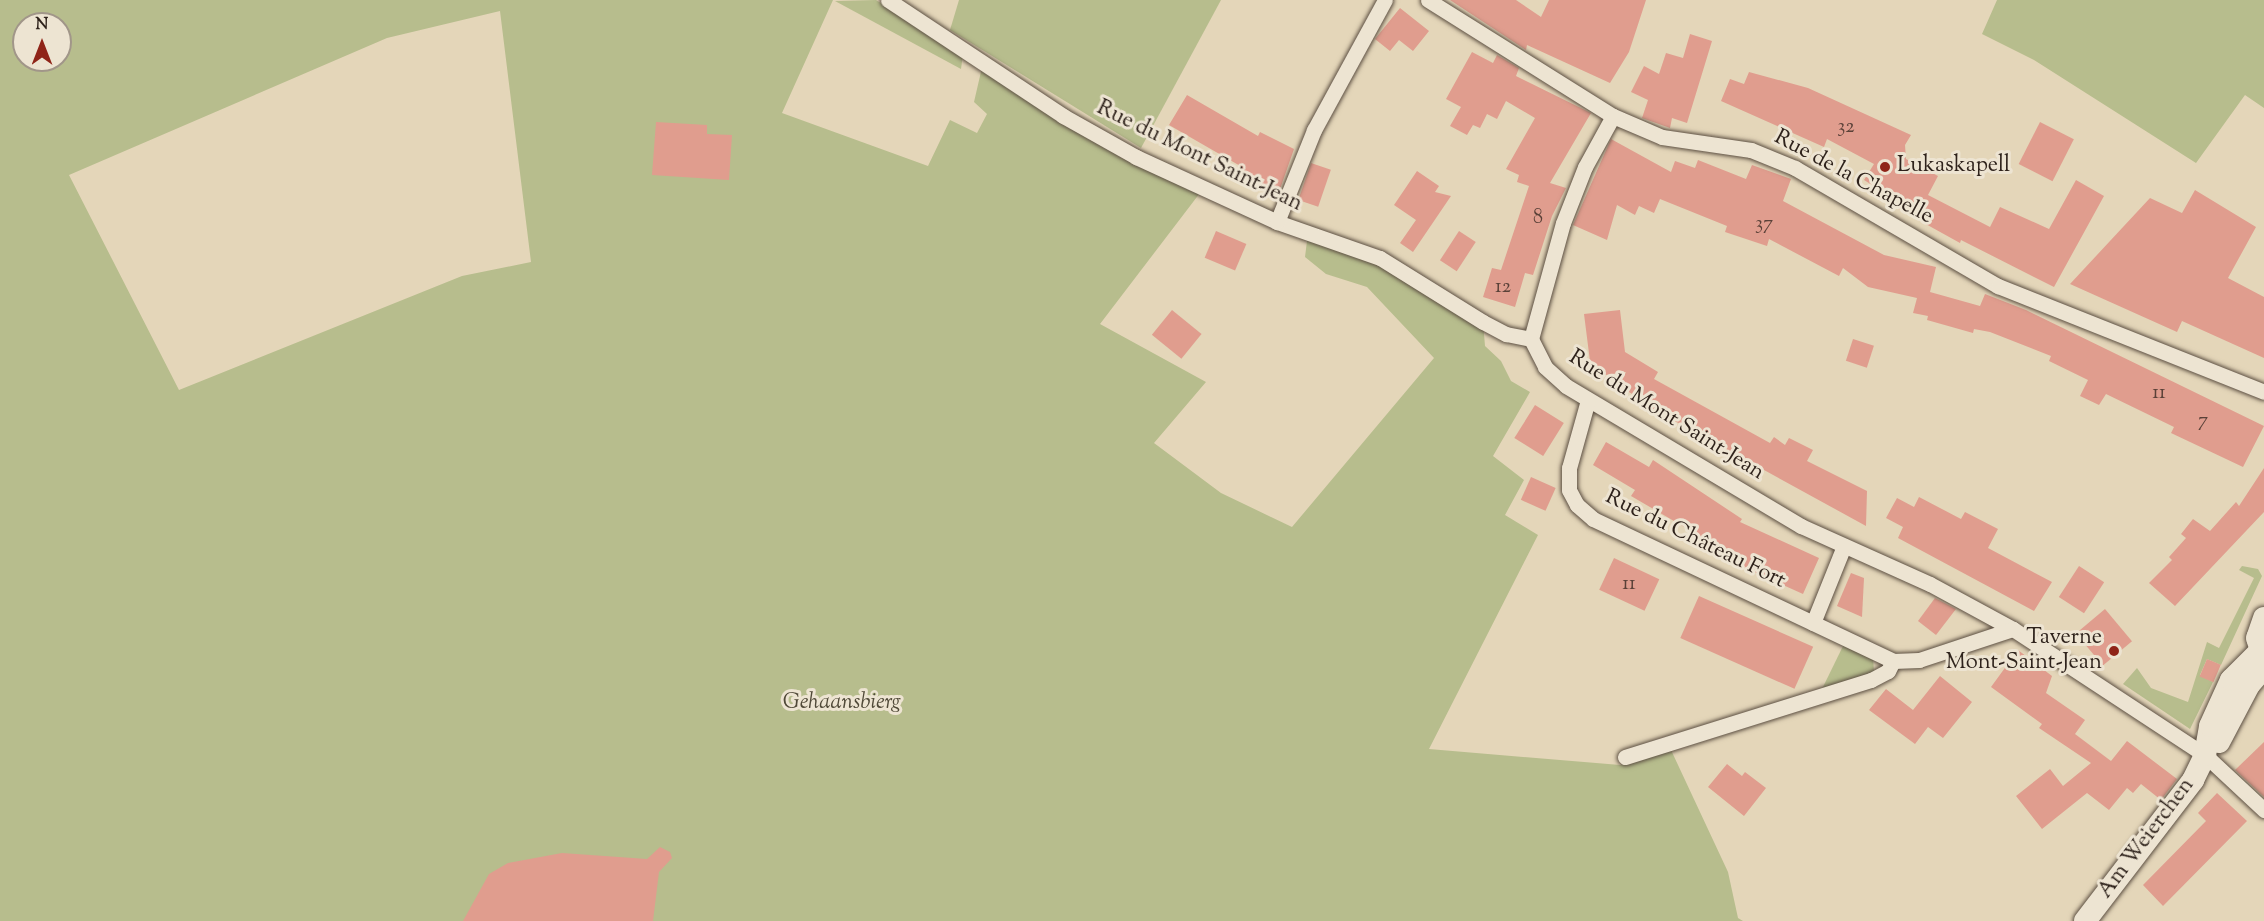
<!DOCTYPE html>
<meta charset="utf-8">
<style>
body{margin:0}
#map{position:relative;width:2264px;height:921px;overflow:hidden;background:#e4d6b9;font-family:"Sorts Mill Goudy",serif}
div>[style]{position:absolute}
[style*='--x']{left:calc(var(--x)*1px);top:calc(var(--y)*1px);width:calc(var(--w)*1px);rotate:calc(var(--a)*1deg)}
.green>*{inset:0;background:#b7bd8d}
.building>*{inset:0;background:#e09d8e;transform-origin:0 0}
.roads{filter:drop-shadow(0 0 2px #5c4f42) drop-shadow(0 0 2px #5c4f42)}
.minor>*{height:15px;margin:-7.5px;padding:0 7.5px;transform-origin:7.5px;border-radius:7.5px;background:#ede4d2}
.secondary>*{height:22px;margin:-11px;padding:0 11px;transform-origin:11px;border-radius:11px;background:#ede4d2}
.dots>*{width:16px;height:16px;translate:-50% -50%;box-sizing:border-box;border:3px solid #ede4d2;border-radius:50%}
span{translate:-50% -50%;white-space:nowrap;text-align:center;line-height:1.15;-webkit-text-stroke:6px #ede4d2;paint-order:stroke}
.number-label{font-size:20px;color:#5a4138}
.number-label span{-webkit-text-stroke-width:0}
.street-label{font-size:22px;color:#2e221b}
.poi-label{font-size:22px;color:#2e221b}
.left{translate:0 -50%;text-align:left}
.right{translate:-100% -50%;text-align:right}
.park-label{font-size:22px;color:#504938;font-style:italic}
.north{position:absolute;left:12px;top:12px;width:60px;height:60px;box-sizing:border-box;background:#ede4d2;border:2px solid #a19689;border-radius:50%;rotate:0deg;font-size:16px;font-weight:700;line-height:24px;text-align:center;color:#2e221b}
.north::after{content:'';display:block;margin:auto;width:21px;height:27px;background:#8f2418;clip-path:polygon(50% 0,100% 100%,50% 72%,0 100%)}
</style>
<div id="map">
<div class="green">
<i style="clip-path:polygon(evenodd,0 0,833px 0,782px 113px,928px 166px,950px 120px,977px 133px,987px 114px,974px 102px,983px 63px,1203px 189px,1100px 324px,1206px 382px,1154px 443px,1221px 493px,1292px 527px,1434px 358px,1367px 287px,1326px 274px,1305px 257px,1308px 233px,1428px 285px,1483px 322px,1485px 346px,1501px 361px,1511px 381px,1530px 392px,1493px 456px,1524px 480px,1505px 515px,1538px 535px,1429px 749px,1620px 765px,1671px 750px,1728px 872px,1738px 918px,1743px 921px,0 921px,0 0,500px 11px,531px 262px,462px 276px,179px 390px,69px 175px,387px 38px,500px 11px,0 0,24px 24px,60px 24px,60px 60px,24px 60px,24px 24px)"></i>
<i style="clip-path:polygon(876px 0,963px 54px,961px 69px,835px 1px)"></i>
<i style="clip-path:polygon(959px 0,1221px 0,1141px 148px,950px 30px)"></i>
<i style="clip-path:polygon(1997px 0,2264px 0,2264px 108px,2245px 95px,2196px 163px,2034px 60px,1982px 34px)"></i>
<i style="clip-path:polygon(2242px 566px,2258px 569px,2262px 576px,2221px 665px,2207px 659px,2200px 675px,2213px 682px,2190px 729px,2123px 684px,2137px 668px,2151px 688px,2188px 702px,2207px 642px,2219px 648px,2254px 578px,2239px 570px)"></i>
<i style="clip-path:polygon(1844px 644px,1873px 658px,1874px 672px,1822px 689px)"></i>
</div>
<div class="building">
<i style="clip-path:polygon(1450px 0,1516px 0,1541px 17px,1549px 0,1646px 0,1629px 52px,1610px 83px,1527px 45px,1526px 50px)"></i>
<i style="clip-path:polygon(1400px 8px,1429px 31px,1413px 51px,1399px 40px,1390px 51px,1375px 39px)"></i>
<i style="clip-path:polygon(1690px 34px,1712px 41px,1687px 123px,1672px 118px,1670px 128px,1642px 118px,1648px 100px,1631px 92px,1644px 66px,1659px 74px,1666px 53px,1683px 58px)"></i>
<i style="clip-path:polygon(1472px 52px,1493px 63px,1497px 55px,1519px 68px,1516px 76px,1591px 113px,1550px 183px,1566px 188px,1552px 216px,1533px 275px,1525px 273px,1515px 307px,1483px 297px,1492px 268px,1501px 270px,1529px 186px,1517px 182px,1519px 175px,1506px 169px,1535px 118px,1506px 101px,1497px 119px,1487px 114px,1480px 128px,1473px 125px,1467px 135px,1450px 126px,1461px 107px,1446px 99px)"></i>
<i style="clip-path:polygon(1749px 72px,1808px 88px,1911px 135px,1905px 145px,1906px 159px,1938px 176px,1928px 195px,1990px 227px,2000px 207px,2049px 229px,2076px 180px,2104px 196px,2054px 287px,1961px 240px,1960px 243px,1895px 207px,1898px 201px,1864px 180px,1874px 164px,1827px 139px,1824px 147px,1721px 101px,1730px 79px,1744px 84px)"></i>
<i style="clip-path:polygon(1187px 95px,1258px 136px,1260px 132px,1294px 149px,1279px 192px,1239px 172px,1242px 167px,1169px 125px)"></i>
<i style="clip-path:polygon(656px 122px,707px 125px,707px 134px,732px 135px,729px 180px,652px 175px)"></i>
<i style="left:2040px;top:122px;width:38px;height:47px;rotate:27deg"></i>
<i style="clip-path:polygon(1611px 139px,1671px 172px,1675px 161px,1695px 168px,1698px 160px,1746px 179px,1752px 165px,1791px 179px,1783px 201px,1884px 255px,1936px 267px,1930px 292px,1980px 306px,1985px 294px,2026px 310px,2264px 426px,2243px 467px,2171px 433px,2174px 427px,2106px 394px,2099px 405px,2080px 396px,2088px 380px,2049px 361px,2051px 356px,1990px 332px,1974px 329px,1973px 333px,1927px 320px,1928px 316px,1913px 313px,1917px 298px,1868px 287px,1843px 268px,1839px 276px,1769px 239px,1767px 246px,1725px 232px,1727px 226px,1660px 199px,1654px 213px,1639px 206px,1635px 215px,1617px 205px,1607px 240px,1573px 225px)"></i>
<i style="left:1311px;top:163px;width:21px;height:39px;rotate:19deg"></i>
<i style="clip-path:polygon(1417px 171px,1439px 186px,1435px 192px,1451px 196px,1413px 252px,1400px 243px,1416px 220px,1394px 205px)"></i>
<i style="clip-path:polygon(2195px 190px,2256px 227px,2228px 278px,2264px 297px,2264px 358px,2182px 321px,2177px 332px,2070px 284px,2150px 198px,2182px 213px)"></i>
<i style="left:1216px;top:231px;width:33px;height:29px;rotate:23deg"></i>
<i style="left:1459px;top:231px;width:20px;height:35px;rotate:33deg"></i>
<i style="left:1172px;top:310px;width:38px;height:32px;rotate:39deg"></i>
<i style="clip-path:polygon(1620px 310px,1625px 352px,1658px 372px,1654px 379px,1770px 443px,1774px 437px,1785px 445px,1789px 438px,1813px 450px,1807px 461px,1867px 491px,1866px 526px,1651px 408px,1652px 406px,1619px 386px,1626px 372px,1592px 377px,1584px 314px)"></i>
<i style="left:1853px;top:339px;width:22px;height:23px;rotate:18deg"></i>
<i style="left:1535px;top:405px;width:34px;height:39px;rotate:32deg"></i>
<i style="clip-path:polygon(1606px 442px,1649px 467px,1653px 460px,1742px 519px,1740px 522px,1819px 558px,1803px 594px,1732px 562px,1734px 556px,1631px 496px,1635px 490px,1593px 465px)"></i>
<i style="clip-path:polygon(2264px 468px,2264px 512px,2175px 606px,2149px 583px,2172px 560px,2169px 557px,2186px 538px,2181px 534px,2193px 519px,2210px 531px,2236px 502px,2239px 506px)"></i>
<i style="left:1531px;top:477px;width:27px;height:25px;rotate:24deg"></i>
<i style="clip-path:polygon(1919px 497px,1961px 519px,1965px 512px,1998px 529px,1988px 548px,2052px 582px,2034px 611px,1898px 538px,1903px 527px,1886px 518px,1897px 498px,1914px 507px)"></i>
<i style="left:1614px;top:558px;width:50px;height:35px;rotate:25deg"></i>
<i style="left:2079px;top:566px;width:30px;height:37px;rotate:33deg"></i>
<i style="clip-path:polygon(1851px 573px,1864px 578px,1862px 617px,1837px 606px)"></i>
<i style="left:1699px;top:596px;width:125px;height:46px;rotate:24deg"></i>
<i style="clip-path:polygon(1935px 598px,1956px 609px,1936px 635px,1918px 621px)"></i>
<i style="left:2105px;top:609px;width:42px;height:38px;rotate:50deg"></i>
<i style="clip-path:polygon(2018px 650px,2052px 676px,2046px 693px,2085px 720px,2075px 734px,2111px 761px,2127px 741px,2177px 779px,2161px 800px,2141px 784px,2133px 793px,2127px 788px,2109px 810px,2087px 793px,2042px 829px,2016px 796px,2050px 769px,2063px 786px,2091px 763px,2039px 728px,2042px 724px,1991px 687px)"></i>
<i style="left:2207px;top:659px;width:15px;height:19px;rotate:23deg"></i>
<i style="clip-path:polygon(1940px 676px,1972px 702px,1943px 738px,1928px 727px,1915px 744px,1869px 710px,1886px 689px,1913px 710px)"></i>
<i style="clip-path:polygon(2264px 742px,2264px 797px,2235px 770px)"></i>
<i style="clip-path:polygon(1727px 764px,1742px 776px,1745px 772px,1766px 788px,1744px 816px,1708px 787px)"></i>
<i style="clip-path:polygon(2217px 793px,2247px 821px,2163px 906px,2143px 885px,2206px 821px,2198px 813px)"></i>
<i style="clip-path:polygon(660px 847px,670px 852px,672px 858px,659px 872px,653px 921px,463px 921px,489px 874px,508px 863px,562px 853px,647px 859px)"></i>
</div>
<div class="roads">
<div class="minor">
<i style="--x:888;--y:0;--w:210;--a:33.5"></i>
<i style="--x:1063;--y:116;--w:84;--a:29.3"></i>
<i style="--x:1136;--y:157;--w:155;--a:24.7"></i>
<i style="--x:1277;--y:222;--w:109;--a:19.3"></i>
<i style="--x:1380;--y:258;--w:121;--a:31.9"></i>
<i style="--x:1483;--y:322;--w:26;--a:28"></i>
<i style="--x:1506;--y:334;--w:25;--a:11"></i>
<i style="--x:1428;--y:0;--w:218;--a:32.1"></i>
<i style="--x:1613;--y:116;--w:53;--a:23.2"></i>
<i style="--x:1662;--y:137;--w:90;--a:8.3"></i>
<i style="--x:1751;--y:150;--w:48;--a:22.2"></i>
<i style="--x:1795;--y:168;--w:235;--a:30.2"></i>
<i style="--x:1998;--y:286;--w:286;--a:21.7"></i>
<i style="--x:1277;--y:222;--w:99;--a:-68.1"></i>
<i style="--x:1314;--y:130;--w:148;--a:-61.4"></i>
<i style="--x:1531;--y:339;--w:31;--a:63"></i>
<i style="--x:1545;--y:367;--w:28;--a:42"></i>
<i style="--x:1566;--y:386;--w:274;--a:30.8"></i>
<i style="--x:1801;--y:526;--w:141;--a:24.2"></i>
<i style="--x:1930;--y:584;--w:94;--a:28.5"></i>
<i style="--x:2013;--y:629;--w:230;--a:33.3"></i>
<i style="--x:2205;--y:755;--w:81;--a:43"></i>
<i style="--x:1531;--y:339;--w:120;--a:-74.6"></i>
<i style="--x:1563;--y:223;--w:60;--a:-68.6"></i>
<i style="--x:1585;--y:167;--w:58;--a:-61.2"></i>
<i style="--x:1588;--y:400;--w:71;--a:105.6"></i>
<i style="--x:1569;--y:468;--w:22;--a:90"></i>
<i style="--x:1569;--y:490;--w:17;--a:62"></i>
<i style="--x:1577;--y:505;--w:21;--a:41"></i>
<i style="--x:1593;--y:519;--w:332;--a:25.3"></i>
<i style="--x:1813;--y:623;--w:83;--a:-68.1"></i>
<i style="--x:1625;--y:757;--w:258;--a:-17.4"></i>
<i style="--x:1871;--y:680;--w:19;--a:-28"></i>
<i style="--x:1888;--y:671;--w:11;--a:-63"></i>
<i style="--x:1893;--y:661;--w:26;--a:-2"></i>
<i style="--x:1919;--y:660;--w:99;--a:-18.3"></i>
</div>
<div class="secondary">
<i style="--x:2264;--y:618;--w:21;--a:109"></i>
<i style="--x:2257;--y:638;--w:22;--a:72"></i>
<i style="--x:2219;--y:742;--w:64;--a:-62.2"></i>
<i style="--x:2249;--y:685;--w:23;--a:-49"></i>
<i style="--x:2085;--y:921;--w:178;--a:-52.5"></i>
<i style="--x:2193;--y:780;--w:28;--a:-64"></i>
<i style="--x:2205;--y:755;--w:29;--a:-80"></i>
<i style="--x:2210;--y:726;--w:51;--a:-65.5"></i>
<i style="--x:2231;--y:680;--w:40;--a:-45"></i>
</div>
</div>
<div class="dots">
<i style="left:1885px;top:167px;background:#8f2418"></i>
<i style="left:2114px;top:651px;background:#8f2418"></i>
</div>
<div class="number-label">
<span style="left:1846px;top:127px">32</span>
<span style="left:1538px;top:218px">8</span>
<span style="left:1764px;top:224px">37</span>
<span style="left:1503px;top:287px">12</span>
<span style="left:2159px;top:393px">11</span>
<span style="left:2203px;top:421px">7</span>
<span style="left:1629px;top:584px">11</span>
</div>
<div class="street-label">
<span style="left:1199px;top:157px;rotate:26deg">Rue du Mont Saint-Jean</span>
<span style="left:1853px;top:178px;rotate:28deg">Rue de la Chapelle</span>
<span style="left:1666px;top:416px;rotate:32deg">Rue du Mont Saint-Jean</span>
<span style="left:1695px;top:540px;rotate:26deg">Rue du Château Fort</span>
<span style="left:2147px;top:839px;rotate:-53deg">Am Weierchen</span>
</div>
<div class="poi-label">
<span class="left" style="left:1897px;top:167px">Lukaskapell</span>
<span class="right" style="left:2102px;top:651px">Taverne<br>Mont-Saint-Jean</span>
</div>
<div class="park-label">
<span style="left:842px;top:704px">Gehaansbierg</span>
</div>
<div class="north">N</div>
</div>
